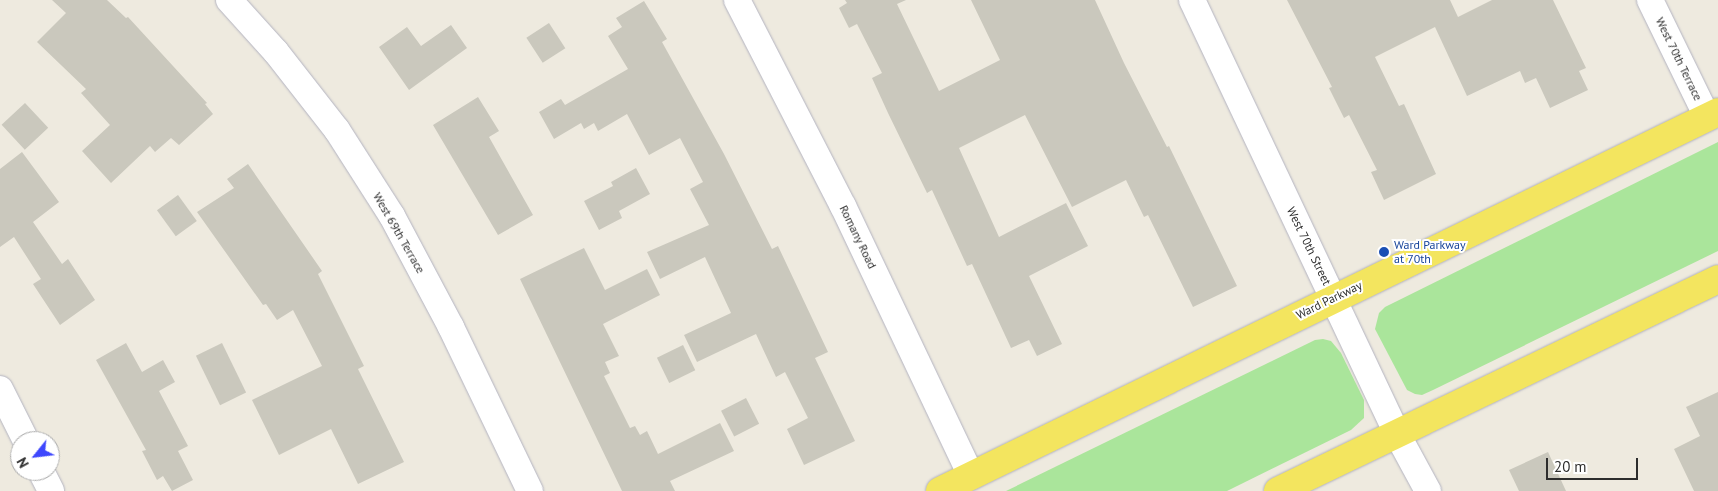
<!DOCTYPE html>
<style>
body{margin:0}
#map{position:relative;width:1718px;height:491px;overflow:hidden;background:#eeeadf;font-family:"PT Sans",sans-serif}
div>[style]{position:absolute}
[style*='--x']{left:calc(var(--x)*1px);top:calc(var(--y)*1px);width:calc(var(--w)*1px);rotate:calc(var(--a)*1deg)}
.green>*{inset:0;background:#aae59b}
.building>*{inset:0;background:#cac8bd;transform-origin:0 0}
.roads{filter:drop-shadow(0 0 1px #b3b3c0) drop-shadow(0 0 1px #b3b3c0)}
.street>*{height:26px;margin:-13px;padding:0 13px;transform-origin:13px;border-radius:13px;background:#fff}
.primary>*{height:28px;margin:-14px;padding:0 14px;transform-origin:14px;border-radius:14px;background:#f3e55f}
.dots>*{width:14px;height:14px;translate:-50% -50%;box-sizing:border-box;border:2px solid #fff;border-radius:50%}
span{translate:-50% -50%;white-space:nowrap;text-align:center;line-height:1.15;-webkit-text-stroke:4px #fff;paint-order:stroke}
.street-label{font-size:12px;color:#2d2d2d}
.transit-label{font-size:12px;color:#164399}
.left{translate:0 -50%;text-align:left}
.north{position:absolute;left:10px;top:431px;width:50px;height:50px;box-sizing:border-box;background:#fff;border:1px solid #ababab;border-radius:50%;rotate:241deg;font-size:14px;font-weight:700;line-height:20px;text-align:center;color:#2d2d2d}
.north::after{content:'';display:block;margin:auto;width:18px;height:22px;background:#3e47fd;clip-path:polygon(50% 0,100% 100%,50% 72%,0 100%)}
.scale{position:absolute;left:1546px;top:458px;width:92px;height:22px;box-sizing:border-box;border:2px solid #2d2d2d;border-top:0;padding-left:6px;font-size:15px;line-height:18px;white-space:nowrap;color:#2d2d2d;-webkit-text-stroke:4px #fff;paint-order:stroke}
</style>
<div id="map">
<div class="green">
<i style="clip-path:polygon(1718px 142px,1718px 251px,1433px 390px,1422px 395px,1415px 394px,1407px 390px,1375px 329px,1379px 313px,1385px 307px)"></i>
<i style="clip-path:polygon(1323px 339px,1331px 341px,1341px 353px,1364px 400px,1364px 418px,1351px 430px,1227px 491px,1006px 491px,1315px 340px)"></i>
</div>
<div class="building">
<i style="clip-path:polygon(52px 0,107px 0,126px 18px,128px 17px,207px 103px,205px 104px,213px 114px,179px 145px,171px 138px,155px 152px,150px 146px,111px 183px,82px 151px,110px 125px,81px 93px,86px 89px,37px 42px,66px 13px)"></i>
<i style="clip-path:polygon(845px 0,906px 0,897px 4px,939px 91px,1000px 60px,971px 0,1095px 0,1124px 63px,1167px 147px,1169px 146px,1237px 286px,1193px 307px,1148px 215px,1144px 217px,1126px 180px,1072px 207px,1025px 115px,959px 148px,999px 237px,1066px 203px,1088px 246px,1029px 276px,1062px 344px,1037px 356px,1029px 340px,1011px 348px,972px 264px,967px 266px,932px 190px,927px 193px,888px 113px,872px 78px,882px 73px,857px 24px,849px 28px,839px 8px,847px 3px)"></i>
<i style="clip-path:polygon(1287px 0,1450px 0,1458px 17px,1492px 0,1553px 0,1586px 68px,1579px 71px,1588px 90px,1550px 108px,1536px 78px,1525px 83px,1520px 71px,1467px 96px,1435px 27px,1375px 57px,1399px 106px,1404px 104px,1436px 174px,1384px 200px,1371px 172px,1377px 170px,1349px 115px,1344px 118px,1329px 88px,1332px 87px)"></i>
<i style="clip-path:polygon(644px 1px,667px 39px,662px 42px,724px 154px,772px 249px,778px 246px,828px 352px,815px 358px,855px 441px,804px 465px,787px 429px,808px 418px,785px 372px,776px 377px,756px 334px,697px 362px,684px 335px,731px 313px,705px 257px,660px 279px,647px 252px,709px 225px,690px 189px,703px 182px,680px 138px,649px 155px,627px 114px,598px 131px,594px 123px,584px 129px,581px 123px,554px 139px,539px 112px,561px 99px,565px 105px,628px 69px,608px 36px,622px 27px,616px 18px)"></i>
<i style="left:549px;top:23px;width:30px;height:27px;rotate:57deg"></i>
<i style="clip-path:polygon(451px 25px,467px 48px,409px 90px,379px 47px,407px 27px,421px 46px)"></i>
<i style="clip-path:polygon(478px 97px,499px 131px,489px 137px,533px 215px,498px 235px,433px 125px)"></i>
<i style="left:25px;top:103px;width:34px;height:32px;rotate:47deg"></i>
<i style="clip-path:polygon(22px 152px,59px 202px,33px 222px,62px 264px,68px 259px,95px 300px,60px 325px,33px 284px,41px 279px,14px 237px,0 247px,0 169px)"></i>
<i style="clip-path:polygon(248px 164px,322px 271px,318px 274px,364px 366px,358px 369px,404px 462px,358px 484px,331px 429px,279px 455px,252px 400px,322px 366px,293px 310px,277px 320px,266px 304px,263px 305px,197px 212px,234px 188px,227px 179px)"></i>
<i style="clip-path:polygon(636px 168px,650px 194px,619px 211px,622px 218px,599px 230px,584px 201px,613px 186px,611px 182px)"></i>
<i style="left:178px;top:195px;width:32px;height:26px;rotate:54deg"></i>
<i style="clip-path:polygon(584px 248px,605px 290px,647px 269px,660px 295px,603px 324px,619px 356px,605px 362px,610px 373px,604px 376px,630px 428px,635px 426px,640px 435px,647px 431px,658px 454px,720px 423px,734px 451px,670px 481px,675px 491px,622px 491px,520px 279px)"></i>
<i style="clip-path:polygon(126px 343px,142px 372px,163px 360px,175px 382px,159px 391px,188px 446px,178px 451px,193px 480px,172px 491px,163px 476px,157px 480px,142px 451px,146px 450px,96px 360px)"></i>
<i style="left:222px;top:343px;width:55px;height:29px;rotate:64deg"></i>
<i style="left:683px;top:345px;width:28px;height:29px;rotate:64deg"></i>
<i style="clip-path:polygon(1718px 392px,1718px 491px,1694px 491px,1674px 449px,1700px 436px,1686px 407px)"></i>
<i style="left:746px;top:398px;width:29px;height:28px;rotate:63deg"></i>
<i style="clip-path:polygon(1548px 452px,1566px 491px,1519px 491px,1509px 470px)"></i>
</div>
<div class="roads">
<div class="street">
<i style="--x:229;--y:0;--w:70;--a:47.9"></i>
<i style="--x:276;--y:52;--w:99;--a:52"></i>
<i style="--x:337;--y:130;--w:102;--a:57.4"></i>
<i style="--x:392;--y:216;--w:126;--a:62"></i>
<i style="--x:451;--y:327;--w:182;--a:64.3"></i>
<i style="--x:737;--y:0;--w:232;--a:62.8"></i>
<i style="--x:843;--y:206;--w:299;--a:64.6"></i>
<i style="--x:1192;--y:0;--w:480;--a:64.7"></i>
<i style="--x:1397;--y:434;--w:65;--a:61.5"></i>
<i style="--x:1650;--y:0;--w:130;--a:64"></i>
<i style="--x:0;--y:389;--w:58;--a:63.4"></i>
<i style="--x:41;--y:471;--w:22;--a:63"></i>
</div>
<div class="primary">
<i style="--x:940;--y:491;--w:865;--a:-25.97"></i>
<i style="--x:1278;--y:491;--w:488;--a:-25.7"></i>
</div>
</div>
<div class="dots">
<i style="left:1384px;top:252px;background:#1a4fb4"></i>
</div>
<div class="street-label">
<span style="left:1679px;top:59px;rotate:64deg">West 70th Terrace</span>
<span style="left:399px;top:233px;rotate:60deg">West 69th Terrace</span>
<span style="left:858px;top:237px;rotate:64deg">Romany Road</span>
<span style="left:1309px;top:246px;rotate:64deg">West 70th Street</span>
<span style="left:1329px;top:300px;rotate:-26deg">Ward Parkway</span>
</div>
<div class="transit-label">
<span class="left" style="left:1394px;top:252px">Ward Parkway<br>at 70th</span>
</div>
<div class="north">N</div>
<div class="scale">20 m</div>
</div>
